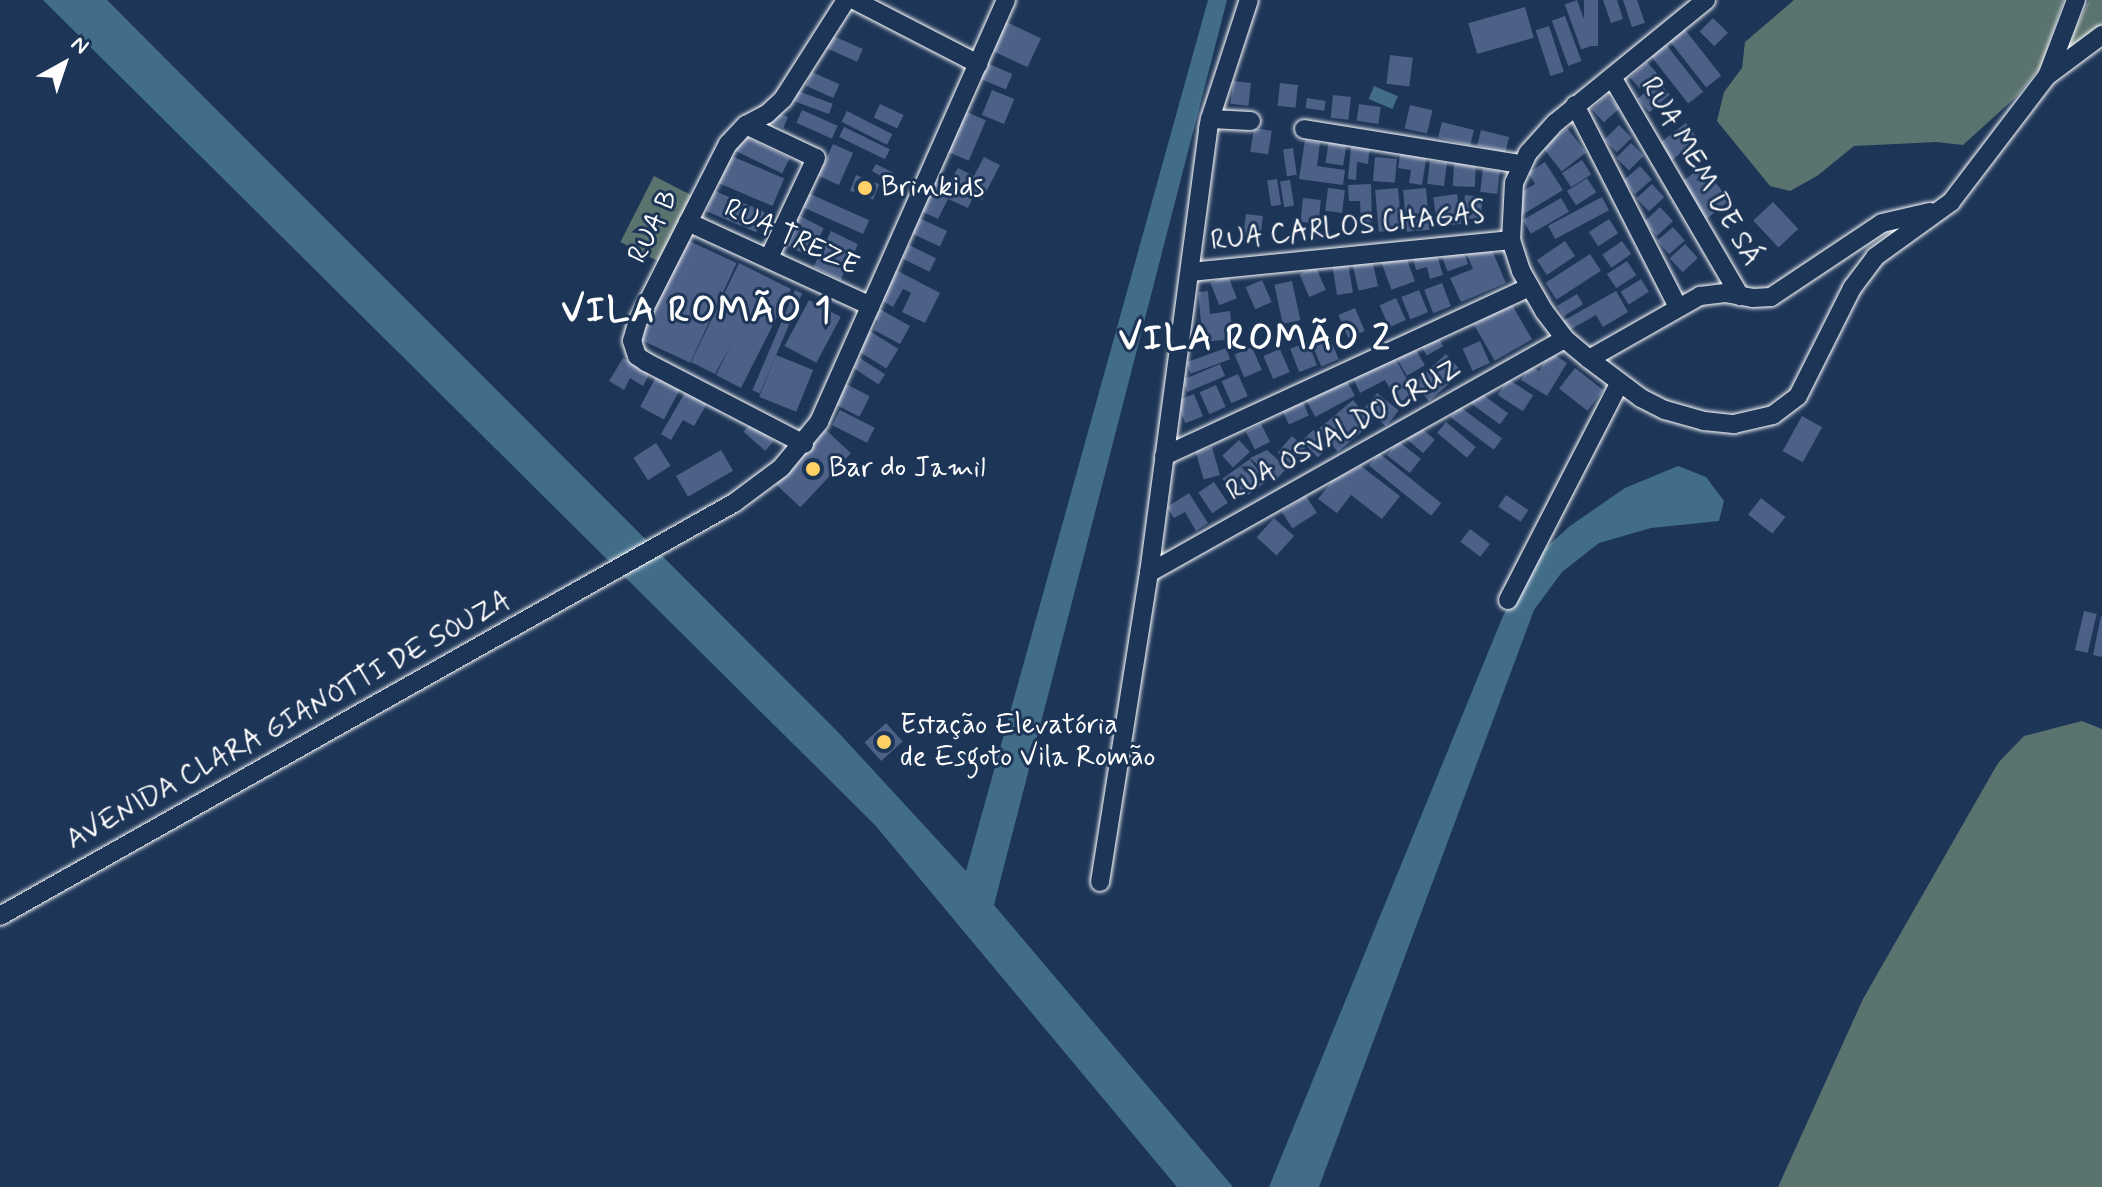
<!DOCTYPE html>
<meta charset="utf-8">
<style>
body{margin:0}
#map{position:relative;width:2102px;height:1187px;overflow:hidden;background:#1d3557;font-family:Mynerve,sans-serif}
div>[style]{position:absolute}
[style*='--x']{left:calc(var(--x)*1px);top:calc(var(--y)*1px);width:calc(var(--w)*1px);rotate:calc(var(--a)*1deg)}
.green>*{inset:0;background:#5b736f;transform-origin:0 0}
.water>*{inset:0;background:#426d89;transform-origin:0 0}
.building>*{inset:0;background:#4d6087;transform-origin:0 0}
.roads{filter:drop-shadow(0 0 2px #fff) drop-shadow(0 0 2px #fff)}
.minor>*{height:18px;margin:-9px;padding:0 9px;transform-origin:9px;border-radius:9px;background:#1d3557}
.dots>*{width:22px;height:22px;translate:-50% -50%;box-sizing:border-box;border:4px solid #1d3557;border-radius:50%}
span{translate:-50% -50%;white-space:nowrap;text-align:center;line-height:1.15;-webkit-text-stroke:6px #1d3557;paint-order:stroke}
.street-label{font-size:28px;color:#fff}
.poi-label{font-size:28px;color:#fff}
.left{translate:0 -50%;text-align:left}
.district-label{font-size:36px;color:#fff;font-weight:700;letter-spacing:2px}
.north{position:absolute;left:24px;top:24px;width:80px;height:80px;-webkit-text-stroke:6px #1d3557;paint-order:stroke;rotate:40deg;font-size:22px;font-weight:700;line-height:32px;text-align:center;color:#fff}
.north::after{content:'';display:block;margin:auto;width:28px;height:36px;background:#fff;clip-path:polygon(50% 0,100% 100%,50% 72%,0 100%)}
</style>
<div id="map">
<div class="green">
<i style="clip-path:polygon(1794px 0,2064px 0,2041px 66px,2017px 96px,1963px 145px,1936px 142px,1854px 146px,1817px 176px,1790px 191px,1770px 186px,1717px 121px,1724px 92px,1742px 68px,1745px 42px)"></i>
<i style="clip-path:polygon(2089px 0,2102px 0,2102px 25px,2065px 52px)"></i>
<i style="left:654px;top:176px;width:46px;height:74px;rotate:27deg"></i>
<i style="clip-path:polygon(2082px 721px,2102px 729px,2102px 1187px,1778px 1187px,1863px 999px,1998px 763px,2024px 736px)"></i>
</div>
<div class="water">
<i style="clip-path:polygon(43px 0,107px 0,838px 732px,966px 871px,1208px 0,1227px 0,994px 905px,1233px 1187px,1177px 1187px,875px 825px)"></i>
<i style="left:1374px;top:86px;width:26px;height:14px;rotate:23deg"></i>
<i style="clip-path:polygon(1678px 466px,1706px 477px,1724px 501px,1719px 521px,1651px 528px,1599px 543px,1562px 572px,1534px 610px,1319px 1187px,1269px 1187px,1503px 616px,1540px 553px,1570px 526px,1625px 488px)"></i>
</div>
<div class="building">
<i style="left:1577px;top:0;width:48px;height:13px;rotate:70deg"></i>
<i style="left:1584px;top:0;width:14px;height:46px"></i>
<i style="clip-path:polygon(1603px 0,1617px 0,1623px 19px,1611px 23px)"></i>
<i style="clip-path:polygon(1623px 0,1637px 0,1645px 23px,1632px 27px)"></i>
<i style="left:1525px;top:7px;width:32px;height:59px;rotate:74deg"></i>
<i style="left:1565px;top:16px;width:48px;height:14px;rotate:70deg"></i>
<i style="left:1713px;top:18px;width:21px;height:19px;rotate:45deg"></i>
<i style="left:1002px;top:20px;width:43px;height:32px;rotate:25deg"></i>
<i style="left:1549px;top:26px;width:48px;height:14px;rotate:72deg"></i>
<i style="left:1683px;top:27px;width:62px;height:19px;rotate:52deg"></i>
<i style="left:829px;top:34px;width:37px;height:14px;rotate:24deg"></i>
<i style="left:1665px;top:43px;width:62px;height:19px;rotate:52deg"></i>
<i style="left:1390px;top:55px;width:23px;height:29px;rotate:7deg"></i>
<i style="left:982px;top:61px;width:33px;height:17px;rotate:23deg"></i>
<i style="left:1647px;top:62px;width:15px;height:23px;rotate:48deg"></i>
<i style="left:812px;top:72px;width:30px;height:15px;rotate:24deg"></i>
<i style="left:1233px;top:81px;width:18px;height:23px;rotate:6deg"></i>
<i style="left:1658px;top:81px;width:18px;height:27px;rotate:49deg"></i>
<i style="left:1280px;top:83px;width:18px;height:23px;rotate:6deg"></i>
<i style="left:992px;top:90px;width:24px;height:27px;rotate:22deg"></i>
<i style="left:798px;top:91px;width:37px;height:11px;rotate:20deg"></i>
<i style="left:1333px;top:95px;width:18px;height:23px;rotate:6deg"></i>
<i style="left:1607px;top:95px;width:18px;height:21px;rotate:47deg"></i>
<i style="left:1307px;top:98px;width:19px;height:10px;rotate:9deg"></i>
<i style="left:880px;top:104px;width:26px;height:15px;rotate:25deg"></i>
<i style="left:1359px;top:104px;width:22px;height:17px;rotate:8deg"></i>
<i style="left:1410px;top:105px;width:23px;height:24px;rotate:13deg"></i>
<i style="left:802px;top:110px;width:39px;height:14px;rotate:24deg"></i>
<i style="left:962px;top:110px;width:26px;height:44px;rotate:23deg"></i>
<i style="left:847px;top:111px;width:51px;height:12px;rotate:27deg"></i>
<i style="left:776px;top:112px;width:13px;height:12px;rotate:23deg"></i>
<i style="left:1442px;top:122px;width:33px;height:16px;rotate:14deg"></i>
<i style="left:1686px;top:123px;width:21px;height:34px;rotate:53deg"></i>
<i style="left:1619px;top:125px;width:18px;height:21px;rotate:45deg"></i>
<i style="left:844px;top:127px;width:51px;height:11px;rotate:26deg"></i>
<i style="left:1254px;top:128px;width:18px;height:24px;rotate:9deg"></i>
<i style="left:1567px;top:128px;width:31px;height:31px;rotate:52deg"></i>
<i style="left:1481px;top:130px;width:29px;height:16px;rotate:14deg"></i>
<i style="left:742px;top:135px;width:53px;height:17px;rotate:26deg"></i>
<i style="clip-path:polygon(1305px 140px,1320px 143px,1317px 166px,1345px 170px,1343px 185px,1299px 179px)"></i>
<i style="left:1329px;top:140px;width:18px;height:23px;rotate:9deg"></i>
<i style="left:1631px;top:143px;width:18px;height:21px;rotate:45deg"></i>
<i style="left:833px;top:144px;width:22px;height:35px;rotate:24deg"></i>
<i style="clip-path:polygon(1351px 145px,1370px 146px,1368px 164px,1357px 162px,1356px 180px,1348px 179px)"></i>
<i style="left:1293px;top:148px;width:27px;height:10px;rotate:82deg"></i>
<i style="clip-path:polygon(1401px 149px,1427px 153px,1422px 185px,1409px 183px,1411px 170px,1398px 168px)"></i>
<i style="left:729px;top:155px;width:60px;height:30px;rotate:23deg"></i>
<i style="clip-path:polygon(984px 157px,1000px 165px,982px 200px,949px 183px,958px 168px,974px 176px)"></i>
<i style="left:1375px;top:157px;width:22px;height:24px;rotate:5deg"></i>
<i style="left:1582px;top:160px;width:17px;height:24px;rotate:57deg"></i>
<i style="left:1430px;top:161px;width:17px;height:23px;rotate:7deg"></i>
<i style="left:1454px;top:162px;width:22px;height:24px;rotate:3deg"></i>
<i style="clip-path:polygon(1545px 162px,1563px 190px,1517px 218px,1519px 193px,1535px 184px,1528px 173px)"></i>
<i style="clip-path:polygon(876px 164px,894px 173px,889px 181px,872px 171px)"></i>
<i style="left:1640px;top:166px;width:18px;height:22px;rotate:49deg"></i>
<i style="left:1702px;top:166px;width:44px;height:31px;rotate:51deg"></i>
<i style="left:1483px;top:169px;width:17px;height:23px;rotate:7deg"></i>
<i style="left:856px;top:175px;width:25px;height:17px;rotate:21deg"></i>
<i style="left:1587px;top:178px;width:17px;height:24px;rotate:57deg"></i>
<i style="left:1277px;top:179px;width:26px;height:10px;rotate:81deg"></i>
<i style="clip-path:polygon(931px 180px,972px 199px,968px 208px,948px 199px,938px 219px,917px 209px)"></i>
<i style="left:1290px;top:180px;width:26px;height:10px;rotate:81deg"></i>
<i style="clip-path:polygon(1371px 184px,1372px 222px,1361px 222px,1360px 201px,1349px 201px,1348px 185px)"></i>
<i style="left:1652px;top:184px;width:18px;height:21px;rotate:47deg"></i>
<i style="left:1328px;top:188px;width:17px;height:23px;rotate:7deg"></i>
<i style="left:1398px;top:188px;width:42px;height:23px;rotate:85deg"></i>
<i style="left:1426px;top:188px;width:42px;height:23px;rotate:85deg"></i>
<i style="left:715px;top:191px;width:54px;height:22px;rotate:23deg"></i>
<i style="left:808px;top:193px;width:67px;height:15px;rotate:24deg"></i>
<i style="left:1457px;top:194px;width:30px;height:24px;rotate:82deg"></i>
<i style="left:1465px;top:195px;width:18px;height:23px;rotate:6deg"></i>
<i style="left:1602px;top:197px;width:15px;height:61px;rotate:62deg"></i>
<i style="left:1303px;top:198px;width:18px;height:24px;rotate:6deg"></i>
<i style="left:1561px;top:198px;width:16px;height:44px;rotate:60deg"></i>
<i style="left:1773px;top:202px;width:37px;height:27px;rotate:47deg"></i>
<i style="left:1660px;top:207px;width:19px;height:22px;rotate:47deg"></i>
<i style="left:1246px;top:214px;width:17px;height:23px;rotate:7deg"></i>
<i style="left:798px;top:215px;width:29px;height:32px;rotate:27deg"></i>
<i style="left:919px;top:218px;width:31px;height:17px;rotate:25deg"></i>
<i style="left:1609px;top:219px;width:17px;height:24px;rotate:57deg"></i>
<i style="left:1673px;top:227px;width:18px;height:21px;rotate:49deg"></i>
<i style="left:831px;top:231px;width:30px;height:40px;rotate:26deg"></i>
<i style="left:685px;top:239px;width:57px;height:110px;rotate:25deg"></i>
<i style="left:1565px;top:241px;width:18px;height:34px;rotate:56deg"></i>
<i style="left:1622px;top:241px;width:16px;height:24px;rotate:55deg"></i>
<i style="left:1685px;top:244px;width:19px;height:21px;rotate:47deg"></i>
<i style="left:909px;top:245px;width:30px;height:15px;rotate:26deg"></i>
<i style="clip-path:polygon(1491px 248px,1506px 283px,1461px 302px,1450px 278px,1473px 269px,1465px 250px)"></i>
<i style="left:1463px;top:250px;width:15px;height:22px;rotate:70deg"></i>
<i style="clip-path:polygon(1436px 252px,1443px 275px,1430px 279px,1427px 267px,1416px 270px,1413px 258px)"></i>
<i style="left:1405px;top:254px;width:29px;height:25px;rotate:70deg"></i>
<i style="left:1590px;top:254px;width:20px;height:53px;rotate:57deg"></i>
<i style="left:1372px;top:260px;width:27px;height:20px;rotate:77deg"></i>
<i style="left:1627px;top:261px;width:17px;height:24px;rotate:57deg"></i>
<i style="left:1348px;top:262px;width:31px;height:16px;rotate:81deg"></i>
<i style="clip-path:polygon(739px 263px,791px 289px,741px 388px,716px 375px,731px 345px,715px 374px,691px 362px)"></i>
<i style="left:1316px;top:267px;width:25px;height:18px;rotate:67deg"></i>
<i style="clip-path:polygon(896px 270px,940px 293px,925px 323px,902px 312px,911px 293px,903px 289px,893px 307px,881px 300px)"></i>
<i style="left:1228px;top:276px;width:24px;height:19px;rotate:68deg"></i>
<i style="left:1641px;top:279px;width:15px;height:24px;rotate:58deg"></i>
<i style="left:1262px;top:280px;width:24px;height:18px;rotate:66deg"></i>
<i style="left:1292px;top:281px;width:40px;height:18px;rotate:78deg"></i>
<i style="left:1442px;top:283px;width:25px;height:19px;rotate:69deg"></i>
<i style="left:795px;top:290px;width:8px;height:109px;rotate:23deg"></i>
<i style="left:1419px;top:290px;width:24px;height:19px;rotate:68deg"></i>
<i style="clip-path:polygon(1208px 291px,1210px 314px,1230px 311px,1233px 339px,1203px 342px,1198px 292px)"></i>
<i style="clip-path:polygon(1616px 291px,1628px 312px,1603px 327px,1596px 315px,1568px 331px,1563px 321px)"></i>
<i style="left:1577px;top:294px;width:12px;height:23px;rotate:59deg"></i>
<i style="left:1396px;top:298px;width:24px;height:18px;rotate:66deg"></i>
<i style="left:809px;top:300px;width:36px;height:52px;rotate:28deg"></i>
<i style="left:1511px;top:303px;width:42px;height:43px;rotate:60deg"></i>
<i style="clip-path:polygon(878px 308px,910px 326px,900px 344px,874px 330px,878px 321px,872px 318px)"></i>
<i style="left:1355px;top:308px;width:25px;height:18px;rotate:67deg"></i>
<i style="left:868px;top:330px;width:36px;height:23px;rotate:32deg"></i>
<i style="left:1437px;top:335px;width:13px;height:19px;rotate:61deg"></i>
<i style="left:1329px;top:336px;width:25px;height:19px;rotate:67deg"></i>
<i style="left:1480px;top:341px;width:24px;height:19px;rotate:66deg"></i>
<i style="left:1308px;top:342px;width:25px;height:19px;rotate:69deg"></i>
<i style="left:1252px;top:347px;width:25px;height:19px;rotate:67deg"></i>
<i style="left:1226px;top:348px;width:12px;height:42px;rotate:70deg"></i>
<i style="left:1415px;top:348px;width:20px;height:21px;rotate:60deg"></i>
<i style="left:1280px;top:349px;width:25px;height:18px;rotate:67deg"></i>
<i style="clip-path:polygon(1550px 352px,1567px 363px,1547px 396px,1521px 380px,1530px 366px,1539px 371px)"></i>
<i style="clip-path:polygon(1393px 354px,1415px 394px,1398px 403px,1385px 380px,1360px 393px,1352px 376px)"></i>
<i style="left:1446px;top:354px;width:24px;height:44px;rotate:48deg"></i>
<i style="left:776px;top:355px;width:40px;height:45px;rotate:22deg"></i>
<i style="clip-path:polygon(623px 358px,650px 373px,643px 386px,630px 378px,624px 390px,609px 381px)"></i>
<i style="left:860px;top:358px;width:30px;height:12px;rotate:33deg"></i>
<i style="left:1220px;top:364px;width:13px;height:41px;rotate:67deg"></i>
<i style="left:1575px;top:368px;width:36px;height:26px;rotate:38deg"></i>
<i style="left:1238px;top:374px;width:24px;height:18px;rotate:66deg"></i>
<i style="left:657px;top:375px;width:27px;height:36px;rotate:28deg"></i>
<i style="left:1346px;top:379px;width:19px;height:45px;rotate:62deg"></i>
<i style="left:1508px;top:379px;width:30px;height:19px;rotate:33deg"></i>
<i style="left:844px;top:383px;width:29px;height:23px;rotate:27deg"></i>
<i style="left:1216px;top:385px;width:24px;height:18px;rotate:66deg"></i>
<i style="clip-path:polygon(687px 389px,708px 402px,694px 426px,683px 420px,671px 440px,661px 434px)"></i>
<i style="left:1479px;top:392px;width:36px;height:14px;rotate:36deg"></i>
<i style="left:1377px;top:393px;width:28px;height:20px;rotate:39deg"></i>
<i style="left:1194px;top:394px;width:24px;height:19px;rotate:68deg"></i>
<i style="left:1302px;top:400px;width:17px;height:22px;rotate:66deg"></i>
<i style="left:1353px;top:400px;width:30px;height:45px;rotate:50deg"></i>
<i style="left:1459px;top:406px;width:54px;height:14px;rotate:37deg"></i>
<i style="left:840px;top:410px;width:39px;height:17px;rotate:27deg"></i>
<i style="left:1802px;top:416px;width:23px;height:40px;rotate:29deg"></i>
<i style="left:752px;top:422px;width:29px;height:13px;rotate:41deg"></i>
<i style="left:1446px;top:422px;width:39px;height:14px;rotate:40deg"></i>
<i style="left:1261px;top:424px;width:20px;height:17px;rotate:63deg"></i>
<i style="left:1419px;top:426px;width:21px;height:18px;rotate:41deg"></i>
<i style="left:826px;top:430px;width:34px;height:74px;rotate:43deg"></i>
<i style="left:1313px;top:430px;width:23px;height:16px;rotate:45deg"></i>
<i style="left:1292px;top:436px;width:18px;height:22px;rotate:41deg"></i>
<i style="left:1239px;top:440px;width:16px;height:23px;rotate:47deg"></i>
<i style="left:1398px;top:441px;width:29px;height:18px;rotate:38deg"></i>
<i style="left:656px;top:443px;width:27px;height:27px;rotate:57deg"></i>
<i style="left:1212px;top:447px;width:29px;height:17px;rotate:74deg"></i>
<i style="left:721px;top:450px;width:24px;height:52px;rotate:60deg"></i>
<i style="clip-path:polygon(1267px 450px,1287px 468px,1275px 481px,1250px 458px)"></i>
<i style="left:1379px;top:453px;width:80px;height:16px;rotate:39deg"></i>
<i style="clip-path:polygon(1250px 459px,1266px 482px,1248px 495px,1222px 479px)"></i>
<i style="clip-path:polygon(1361px 466px,1400px 496px,1382px 519px,1351px 495px,1337px 513px,1318px 499px,1332px 481px)"></i>
<i style="left:1214px;top:482px;width:25px;height:19px;rotate:56deg"></i>
<i style="clip-path:polygon(1189px 493px,1208px 523px,1196px 531px,1185px 512px,1174px 518px,1167px 507px)"></i>
<i style="left:1506px;top:495px;width:27px;height:14px;rotate:34deg"></i>
<i style="left:1306px;top:496px;width:20px;height:29px;rotate:57deg"></i>
<i style="left:1761px;top:498px;width:31px;height:21px;rotate:38deg"></i>
<i style="left:1274px;top:518px;width:27px;height:26px;rotate:42deg"></i>
<i style="left:1470px;top:529px;width:25px;height:16px;rotate:37deg"></i>
<i style="left:2084px;top:611px;width:13px;height:40px;rotate:13deg"></i>
<i style="clip-path:polygon(2101px 616px,2102px 617px,2102px 657px,2093px 655px)"></i>
<i style="left:886px;top:723px;width:25px;height:29px;rotate:48deg"></i>
</div>
<div class="roads">
<div class="minor">
<i style="--x:854;--y:0;--w:140;--a:27.3"></i>
<i style="--x:1706;--y:0;--w:195;--a:140.8"></i>
<i style="--x:1555;--y:123;--w:40;--a:132"></i>
<i style="--x:1528;--y:153;--w:33;--a:115"></i>
<i style="--x:1514;--y:183;--w:57;--a:93"></i>
<i style="--x:1511;--y:240;--w:33;--a:72"></i>
<i style="--x:1521;--y:271;--w:46;--a:60.1"></i>
<i style="--x:1544;--y:311;--w:35;--a:53"></i>
<i style="--x:1565;--y:339;--w:31;--a:40"></i>
<i style="--x:1589;--y:359;--w:65;--a:36.9"></i>
<i style="--x:1641;--y:398;--w:27;--a:27"></i>
<i style="--x:1665;--y:410;--w:41;--a:15.8"></i>
<i style="--x:1704;--y:421;--w:30;--a:6"></i>
<i style="--x:1734;--y:424;--w:40;--a:-13"></i>
<i style="--x:1773;--y:415;--w:31;--a:-37"></i>
<i style="--x:1798;--y:396;--w:121;--a:-63.4"></i>
<i style="--x:1852;--y:288;--w:39;--a:-53"></i>
<i style="--x:1875;--y:257;--w:94;--a:-35.9"></i>
<i style="--x:1951;--y:202;--w:158;--a:-52.7"></i>
<i style="--x:2047;--y:76;--w:69;--a:-36.7"></i>
<i style="--x:2048;--y:74;--w:79;--a:-69.3"></i>
<i style="--x:1612;--y:77;--w:254;--a:59.7"></i>
<i style="--x:1575;--y:105;--w:227;--a:63"></i>
<i style="--x:1210;--y:119;--w:125;--a:-71.9"></i>
<i style="--x:746;--y:125;--w:77;--a:25.2"></i>
<i style="--x:816;--y:158;--w:110;--a:115.2"></i>
<i style="--x:1304;--y:129;--w:220;--a:9.2"></i>
<i style="--x:688;--y:222;--w:201;--a:24.7"></i>
<i style="--x:1190;--y:272;--w:323;--a:-5.7"></i>
<i style="--x:1589;--y:359;--w:128;--a:-29.6"></i>
<i style="--x:1700;--y:296;--w:25;--a:-7"></i>
<i style="--x:1725;--y:293;--w:28;--a:10"></i>
<i style="--x:1753;--y:298;--w:18;--a:-3"></i>
<i style="--x:1771;--y:297;--w:133;--a:-33.7"></i>
<i style="--x:1882;--y:223;--w:49;--a:-12.9"></i>
<i style="--x:804;--y:444;--w:178;--a:-152.6"></i>
<i style="--x:646;--y:362;--w:11;--a:-146"></i>
<i style="--x:637;--y:356;--w:16;--a:-108"></i>
<i style="--x:632;--y:341;--w:19;--a:-74"></i>
<i style="--x:637;--y:323;--w:201;--a:-63.1"></i>
<i style="--x:728;--y:144;--w:26;--a:-47"></i>
<i style="--x:746;--y:125;--w:24;--a:-28"></i>
<i style="--x:767;--y:114;--w:22;--a:-43"></i>
<i style="--x:783;--y:99;--w:117;--a:-57.5"></i>
<i style="--x:1164;--y:456;--w:402;--a:-24.8"></i>
<i style="--x:1149;--y:573;--w:477;--a:-29.4"></i>
<i style="--x:1508;--y:600;--w:243;--a:-62.8"></i>
<i style="--x:1100;--y:882;--w:313;--a:-81"></i>
<i style="--x:1149;--y:573;--w:448;--a:-82.4"></i>
<i style="--x:1208;--y:129;--w:10;--a:-79"></i>
<i style="--x:1210;--y:119;--w:41;--a:2.8"></i>
<i style="--x:0;--y:916;--w:842;--a:-29.37"></i>
<i style="--x:734;--y:503;--w:59;--a:-36.7"></i>
<i style="--x:781;--y:468;--w:60;--a:-50.4"></i>
<i style="--x:819;--y:422;--w:462;--a:-66.1"></i>
</div>
</div>
<div class="dots">
<i style="left:865px;top:188px;background:#ffd166"></i>
<i style="left:813px;top:469px;background:#ffd166"></i>
<i style="left:884px;top:742px;background:#ffd166"></i>
</div>
<div class="street-label">
<span style="left:1700px;top:172px;rotate:60deg">RUA MEM DE SÁ</span>
<span style="left:654px;top:227px;rotate:-63deg">RUA B</span>
<span style="left:1348px;top:228px;rotate:-6deg">RUA CARLOS CHAGAS</span>
<span style="left:791px;top:238px;rotate:25deg">RUA TREZE</span>
<span style="left:1344px;top:431px;rotate:-29deg">RUA OSVALDO CRUZ</span>
<span style="left:289px;top:721px;rotate:-29deg">AVENIDA CLARA GIANOTTI DE SOUZA</span>
</div>
<div class="poi-label">
<span class="left" style="left:881px;top:188px">Brinkids</span>
<span class="left" style="left:829px;top:469px">Bar do Jamil</span>
<span class="left" style="left:900px;top:742px">Estação Elevatória<br>de Esgoto Vila Romão</span>
</div>
<div class="district-label">
<span style="left:697px;top:312px">VILA ROMÃO 1</span>
<span style="left:1255px;top:340px">VILA ROMÃO 2</span>
</div>
<div class="north">N</div>
</div>
